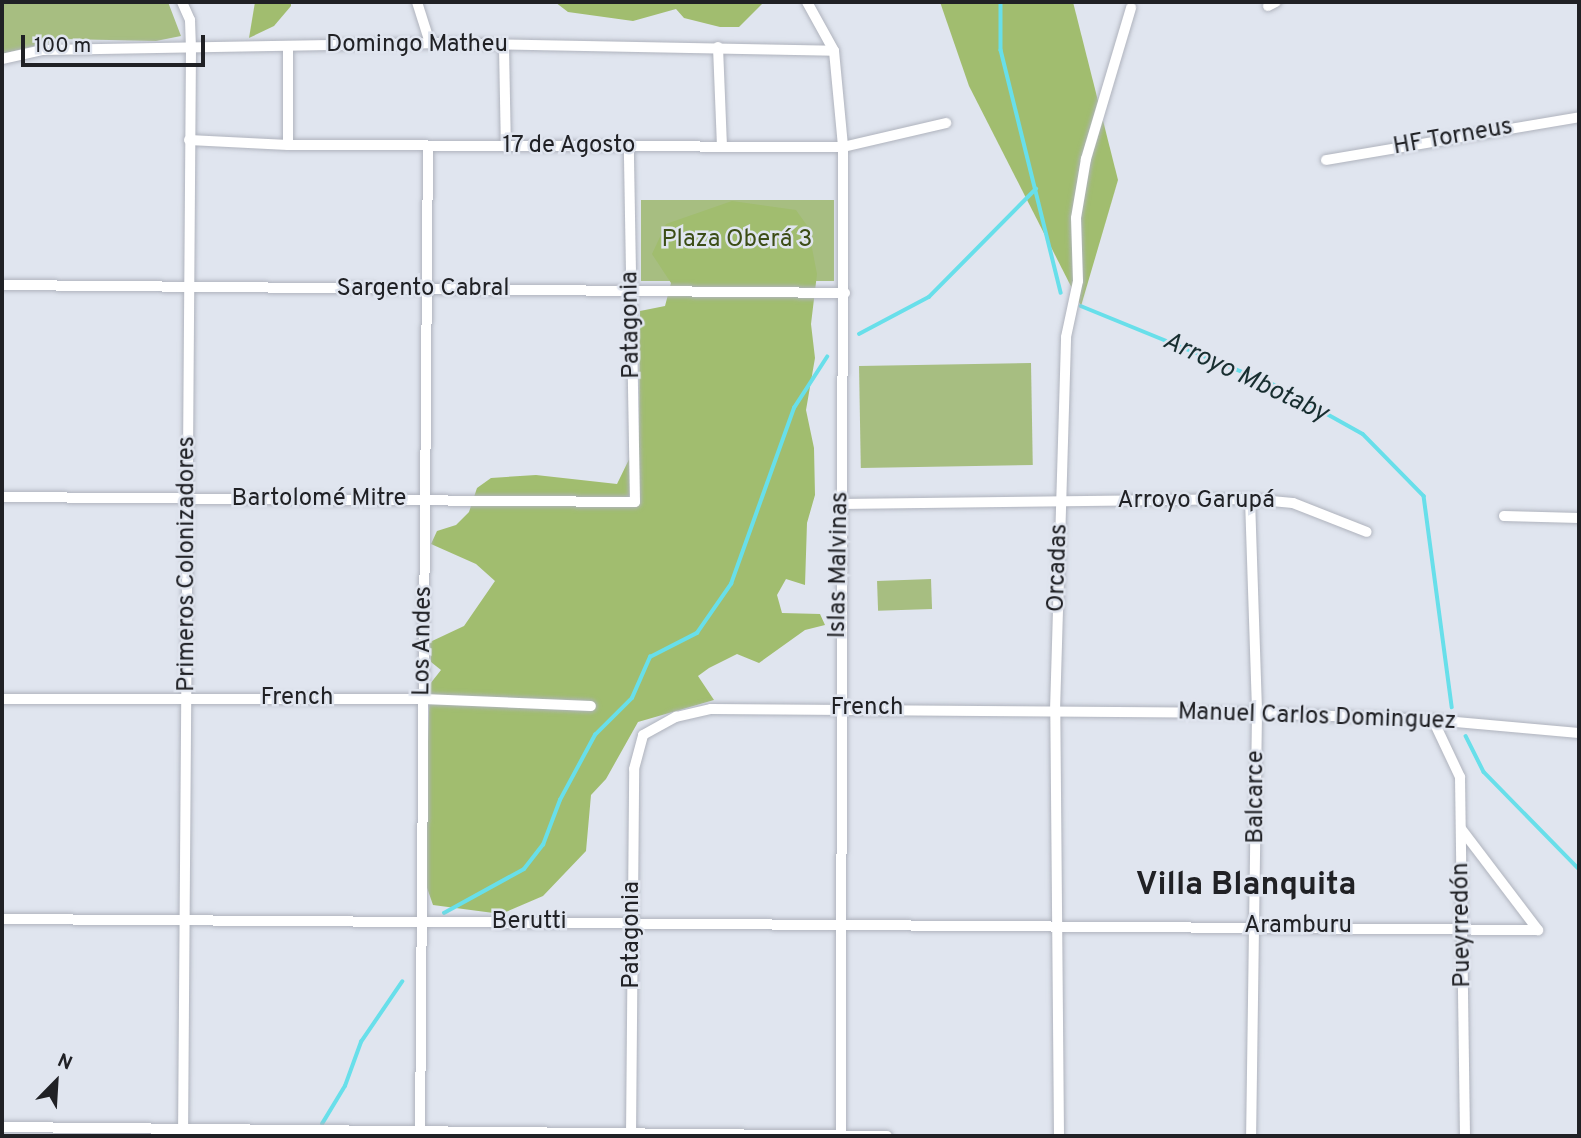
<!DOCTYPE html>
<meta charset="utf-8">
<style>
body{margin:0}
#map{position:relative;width:1581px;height:1138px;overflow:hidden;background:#e0e5ef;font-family:Overpass,sans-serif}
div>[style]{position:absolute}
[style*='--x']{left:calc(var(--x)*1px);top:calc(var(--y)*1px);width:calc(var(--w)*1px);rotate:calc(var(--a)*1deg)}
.green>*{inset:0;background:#a7be81;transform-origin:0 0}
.forest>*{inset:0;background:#a1bd6f}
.stream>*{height:3.5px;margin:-1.75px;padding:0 1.75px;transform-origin:1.75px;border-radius:1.75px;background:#68dfea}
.roads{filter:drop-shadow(0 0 2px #afb3bd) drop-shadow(0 0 2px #afb3bd)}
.street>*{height:10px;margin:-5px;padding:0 5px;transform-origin:5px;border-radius:5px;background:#fff}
span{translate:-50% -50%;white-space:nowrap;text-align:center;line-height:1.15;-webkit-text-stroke:5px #e0e5ef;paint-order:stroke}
.street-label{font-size:24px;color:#202125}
.park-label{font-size:24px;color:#3c4d16}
.water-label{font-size:26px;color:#182e30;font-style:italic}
.district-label{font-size:32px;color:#202125;font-weight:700}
.frame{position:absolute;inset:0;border:4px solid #202125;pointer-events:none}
.north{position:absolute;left:21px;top:1047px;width:70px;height:70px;-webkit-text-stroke:5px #e0e5ef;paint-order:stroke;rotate:24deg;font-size:19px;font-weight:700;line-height:28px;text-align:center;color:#202125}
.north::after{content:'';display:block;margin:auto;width:24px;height:32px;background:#202125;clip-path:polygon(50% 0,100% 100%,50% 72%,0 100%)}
.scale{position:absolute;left:21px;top:35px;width:184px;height:32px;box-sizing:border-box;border:4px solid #202125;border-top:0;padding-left:9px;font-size:21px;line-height:24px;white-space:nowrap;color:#202125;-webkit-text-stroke:5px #e0e5ef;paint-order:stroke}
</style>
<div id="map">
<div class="green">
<i style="clip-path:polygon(2px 2px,168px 2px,181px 36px,156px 41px,62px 39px,2px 54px)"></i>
<i style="left:641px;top:200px;width:193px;height:81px"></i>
<i style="left:1031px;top:363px;width:102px;height:172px;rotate:89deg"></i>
<i style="left:931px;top:579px;width:30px;height:54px;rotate:88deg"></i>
</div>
<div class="forest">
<i style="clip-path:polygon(255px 2px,291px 2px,291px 6px,274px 26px,249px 38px)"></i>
<i style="clip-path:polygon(555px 2px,764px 2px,739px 27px,720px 27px,684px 18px,676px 9px,633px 21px,568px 12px)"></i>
<i style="clip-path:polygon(940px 2px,1073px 2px,1118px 180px,1081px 306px,969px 86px)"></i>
<i style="clip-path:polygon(732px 201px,796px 210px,808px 227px,817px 274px,811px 324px,815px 358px,806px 410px,814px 448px,815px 495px,807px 523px,805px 585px,786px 579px,777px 595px,782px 613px,820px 614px,825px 625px,805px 630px,759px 663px,737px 654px,709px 668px,698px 676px,714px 700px,638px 722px,606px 779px,591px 795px,586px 851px,543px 896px,501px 914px,433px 905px,425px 882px,428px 742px,430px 684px,441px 670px,431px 662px,430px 642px,464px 626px,495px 581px,476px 564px,431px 544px,437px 531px,456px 525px,469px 512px,477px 488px,491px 478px,536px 475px,617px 484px,639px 439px,640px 311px,665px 306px,671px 283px,652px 254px,666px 224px)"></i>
</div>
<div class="stream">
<i style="--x:1001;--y:2;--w:48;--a:90"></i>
<i style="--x:1001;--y:50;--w:250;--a:76.1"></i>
<i style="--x:1081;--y:306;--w:212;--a:22.2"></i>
<i style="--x:1277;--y:386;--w:98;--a:29.2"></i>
<i style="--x:1363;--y:434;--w:87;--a:45.5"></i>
<i style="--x:1424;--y:496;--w:213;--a:82.4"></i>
<i style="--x:859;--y:334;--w:79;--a:-27.9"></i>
<i style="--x:929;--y:297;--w:152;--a:-45.3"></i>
<i style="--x:1466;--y:736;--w:40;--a:63.4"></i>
<i style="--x:1484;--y:772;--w:136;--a:45.6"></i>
<i style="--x:444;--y:913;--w:91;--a:-28.8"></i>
<i style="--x:524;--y:869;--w:31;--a:-52"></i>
<i style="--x:543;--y:845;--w:48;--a:-69.3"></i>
<i style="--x:560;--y:800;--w:74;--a:-61.7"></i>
<i style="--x:595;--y:735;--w:52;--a:-45"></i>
<i style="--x:632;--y:698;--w:45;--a:-66.3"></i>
<i style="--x:650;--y:657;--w:53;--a:-27.1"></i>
<i style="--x:697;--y:633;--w:60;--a:-55.2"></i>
<i style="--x:731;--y:584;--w:187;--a:-70.3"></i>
<i style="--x:794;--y:408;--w:61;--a:-57.1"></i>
<i style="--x:322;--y:1124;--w:44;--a:-58.8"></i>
<i style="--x:345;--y:1086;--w:47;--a:-70"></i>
<i style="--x:361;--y:1042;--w:73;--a:-55.7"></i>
</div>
<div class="roads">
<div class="street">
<i style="--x:182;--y:2;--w:20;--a:66"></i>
<i style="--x:190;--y:20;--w:28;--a:88"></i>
<i style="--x:191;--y:48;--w:1080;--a:90.42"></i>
<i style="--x:417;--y:2;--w:43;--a:72.4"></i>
<i style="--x:807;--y:2;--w:56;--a:61.1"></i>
<i style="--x:834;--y:51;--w:96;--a:84.6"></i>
<i style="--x:843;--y:147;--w:989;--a:90.12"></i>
<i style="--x:1268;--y:6;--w:9;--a:-27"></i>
<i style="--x:288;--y:46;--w:99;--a:90"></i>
<i style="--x:504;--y:47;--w:100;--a:88.9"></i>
<i style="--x:718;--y:47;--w:100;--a:87.7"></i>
<i style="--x:2;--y:59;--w:42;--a:-12.4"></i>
<i style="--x:43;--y:50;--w:387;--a:-1"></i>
<i style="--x:430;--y:43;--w:404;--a:1.1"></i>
<i style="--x:189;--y:140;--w:99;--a:2.9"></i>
<i style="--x:288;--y:145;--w:555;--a:0.21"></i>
<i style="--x:843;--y:147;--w:106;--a:-13.1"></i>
<i style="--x:1326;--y:160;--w:257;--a:-9.6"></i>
<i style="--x:2;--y:285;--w:843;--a:0.54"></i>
<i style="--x:2;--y:497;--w:633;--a:0.45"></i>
<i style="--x:635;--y:502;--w:354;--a:-91"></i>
<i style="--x:1250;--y:499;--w:214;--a:88.1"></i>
<i style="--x:1257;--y:713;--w:423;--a:90.8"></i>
<i style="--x:840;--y:504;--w:410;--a:-0.7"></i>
<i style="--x:1250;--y:499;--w:43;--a:5.3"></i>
<i style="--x:1293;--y:503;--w:79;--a:21.4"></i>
<i style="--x:1504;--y:516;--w:75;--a:1.5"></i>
<i style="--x:2;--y:699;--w:421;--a:0"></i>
<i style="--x:423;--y:699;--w:168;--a:2.4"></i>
<i style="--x:1433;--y:720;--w:63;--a:64.7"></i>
<i style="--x:1460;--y:777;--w:359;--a:89.2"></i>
<i style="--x:1462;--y:830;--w:126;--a:52.8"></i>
<i style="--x:2;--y:919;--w:1536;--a:0.41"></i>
<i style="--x:2;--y:1127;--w:885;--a:0.58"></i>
<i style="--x:420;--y:1136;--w:990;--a:-89.54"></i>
<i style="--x:631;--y:1136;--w:367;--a:-89.5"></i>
<i style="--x:634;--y:769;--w:35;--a:-75"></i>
<i style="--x:643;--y:735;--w:38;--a:-29"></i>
<i style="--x:676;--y:717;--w:36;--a:-13"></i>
<i style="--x:711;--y:709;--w:546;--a:0.42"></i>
<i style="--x:1257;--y:713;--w:176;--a:2.3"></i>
<i style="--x:1433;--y:720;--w:147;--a:5.1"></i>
<i style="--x:1059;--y:1136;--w:425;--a:-90.5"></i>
<i style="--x:1055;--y:711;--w:374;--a:-88.3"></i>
<i style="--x:1066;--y:337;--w:57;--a:-77.9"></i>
<i style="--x:1078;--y:281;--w:63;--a:-91.8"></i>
<i style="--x:1076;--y:218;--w:60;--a:-80.4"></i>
<i style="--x:1086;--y:159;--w:158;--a:-73.4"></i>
</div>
</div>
<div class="street-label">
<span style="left:417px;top:46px">Domingo Matheu</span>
<span style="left:1453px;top:138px;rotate:-10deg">HF Torneus</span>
<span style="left:569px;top:147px">17 de Agosto</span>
<span style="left:423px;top:290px">Sargento Cabral</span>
<span style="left:632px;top:325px;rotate:-91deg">Patagonia</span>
<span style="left:319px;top:500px">Bartolomé Mitre</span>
<span style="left:1196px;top:502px">Arroyo Garupá</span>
<span style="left:188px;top:564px;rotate:-90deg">Primeros Colonizadores</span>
<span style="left:840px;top:565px;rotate:-89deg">Islas Malvinas</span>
<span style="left:1059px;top:568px;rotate:-88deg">Orcadas</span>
<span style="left:424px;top:641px;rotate:-89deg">Los Andes</span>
<span style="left:297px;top:699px">French</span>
<span style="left:867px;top:709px">French</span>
<span style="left:1317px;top:718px;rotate:2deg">Manuel Carlos Dominguez</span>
<span style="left:1257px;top:797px;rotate:-90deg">Balcarce</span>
<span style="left:529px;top:923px">Berutti</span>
<span style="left:1463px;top:925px;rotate:-91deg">Pueyrredón</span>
<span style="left:1298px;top:927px">Aramburu</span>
<span style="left:633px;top:935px;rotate:-90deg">Patagonia</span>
</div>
<div class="park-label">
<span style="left:737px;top:241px">Plaza Oberá 3</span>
</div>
<div class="water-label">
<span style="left:1245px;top:378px;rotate:25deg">Arroyo Mbotaby</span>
</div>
<div class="district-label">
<span style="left:1246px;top:886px">Villa Blanquita</span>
</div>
<div class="frame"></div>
<div class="north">N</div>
<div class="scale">100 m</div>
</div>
